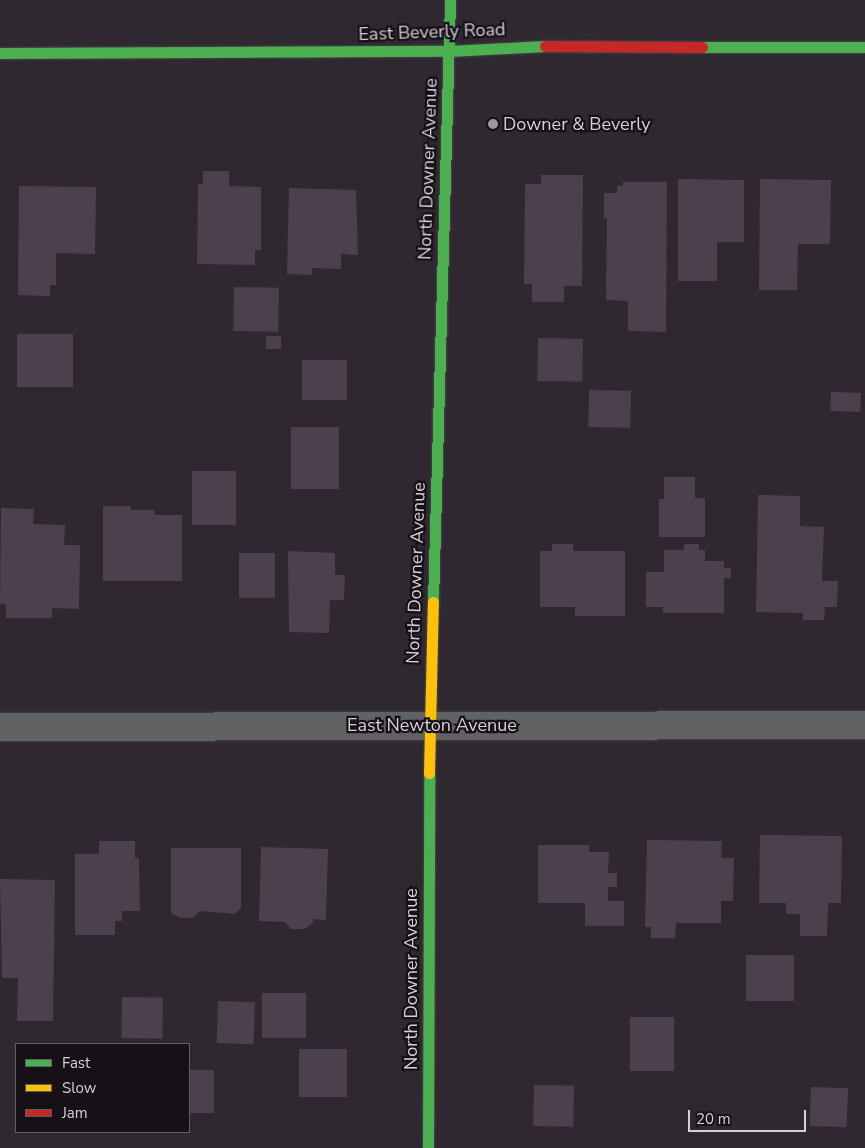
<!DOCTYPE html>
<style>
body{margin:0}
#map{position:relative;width:865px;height:1148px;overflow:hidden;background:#2f2830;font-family:"Nunito Sans",sans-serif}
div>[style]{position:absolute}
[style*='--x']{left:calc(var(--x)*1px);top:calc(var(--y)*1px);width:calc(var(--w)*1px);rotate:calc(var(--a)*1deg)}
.building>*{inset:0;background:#4c404d;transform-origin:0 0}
.roads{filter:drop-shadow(0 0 1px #49444a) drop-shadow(0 0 1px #49444a)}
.street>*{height:28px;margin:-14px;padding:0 14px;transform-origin:14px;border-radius:14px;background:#606264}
.fast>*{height:11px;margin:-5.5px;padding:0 5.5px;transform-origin:5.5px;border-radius:5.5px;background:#4caf50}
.slow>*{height:11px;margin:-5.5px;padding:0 5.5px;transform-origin:5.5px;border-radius:5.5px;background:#ffc107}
.jam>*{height:11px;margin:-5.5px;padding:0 5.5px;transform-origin:5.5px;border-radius:5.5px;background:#c62828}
.dots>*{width:14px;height:14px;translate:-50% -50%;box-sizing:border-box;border:2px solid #161017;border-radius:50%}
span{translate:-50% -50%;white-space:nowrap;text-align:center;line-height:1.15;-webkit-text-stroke:4.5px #161017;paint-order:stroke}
.street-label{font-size:18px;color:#d9cfda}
.poi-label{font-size:18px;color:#d9cfda}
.left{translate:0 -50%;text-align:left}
.legend{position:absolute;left:15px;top:1043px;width:175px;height:90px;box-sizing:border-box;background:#161017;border:1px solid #645c65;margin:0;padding:6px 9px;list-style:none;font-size:15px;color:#d9cfda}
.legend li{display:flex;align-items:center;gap:10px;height:25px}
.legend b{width:25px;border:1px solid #645c65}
.scale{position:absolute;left:688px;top:1110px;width:118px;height:22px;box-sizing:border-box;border:2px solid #d9cfda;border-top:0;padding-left:6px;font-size:15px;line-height:18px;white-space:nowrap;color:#d9cfda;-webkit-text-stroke:4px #161017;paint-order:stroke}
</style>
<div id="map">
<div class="building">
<i style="clip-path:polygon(203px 171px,229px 171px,229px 186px,261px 187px,261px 250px,255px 250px,255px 265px,197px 264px,198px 184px,203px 184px)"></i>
<i style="clip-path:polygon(541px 175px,583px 175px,582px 286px,564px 286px,564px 302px,532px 302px,532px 284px,524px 284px,525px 184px,541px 184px)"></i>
<i style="clip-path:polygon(678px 179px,744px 180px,744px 242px,717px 242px,717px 281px,678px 281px)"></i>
<i style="clip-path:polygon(760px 179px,831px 180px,830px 244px,798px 244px,797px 290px,759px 290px)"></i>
<i style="clip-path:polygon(623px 182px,667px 182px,666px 332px,628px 331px,628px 301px,606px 300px,607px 218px,604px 218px,604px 193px,617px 193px,617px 186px,623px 186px)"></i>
<i style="clip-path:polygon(19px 186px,96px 187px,95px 254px,56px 253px,56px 285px,50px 285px,50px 296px,18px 295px)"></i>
<i style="clip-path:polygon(289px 188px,356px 190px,358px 255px,341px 254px,341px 269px,312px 268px,312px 275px,287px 274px)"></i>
<i style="left:234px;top:287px;width:45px;height:44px;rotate:1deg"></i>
<i style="left:17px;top:334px;width:56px;height:53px"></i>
<i style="left:266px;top:336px;width:15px;height:13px"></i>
<i style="left:538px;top:338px;width:45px;height:43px;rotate:1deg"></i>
<i style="left:302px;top:360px;width:45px;height:40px"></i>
<i style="left:589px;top:390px;width:42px;height:37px;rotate:1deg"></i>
<i style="left:831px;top:392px;width:30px;height:19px;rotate:2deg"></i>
<i style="left:291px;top:427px;width:48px;height:62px"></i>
<i style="left:192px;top:471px;width:44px;height:54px"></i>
<i style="clip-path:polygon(664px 477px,695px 477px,695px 498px,705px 498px,705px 537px,659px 537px,659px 499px,664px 499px)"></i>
<i style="clip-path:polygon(758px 495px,800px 496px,800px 526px,824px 527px,822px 581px,838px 581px,837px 607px,825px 607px,824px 620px,803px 620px,803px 613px,756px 612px)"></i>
<i style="clip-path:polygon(103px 506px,131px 506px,131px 510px,154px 510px,155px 515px,182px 515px,182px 581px,103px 581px)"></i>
<i style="clip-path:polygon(1px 508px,34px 509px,33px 524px,65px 525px,64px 545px,80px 545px,79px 609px,52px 608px,52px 618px,6px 618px,6px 604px,0 604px)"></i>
<i style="clip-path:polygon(552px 544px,573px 544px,573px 551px,625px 551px,625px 616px,575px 616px,575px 607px,540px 607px,540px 551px,552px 551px)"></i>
<i style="clip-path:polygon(684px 544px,699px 544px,699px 550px,705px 550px,705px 561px,724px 561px,724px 568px,731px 568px,731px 578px,724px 578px,724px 613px,663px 613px,663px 607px,646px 607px,646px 572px,664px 572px,664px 550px,684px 550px)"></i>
<i style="clip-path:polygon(288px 551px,335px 553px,335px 575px,345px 575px,344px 600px,330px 600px,329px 633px,289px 632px)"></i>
<i style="left:239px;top:553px;width:36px;height:45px"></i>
<i style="clip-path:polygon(760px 835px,842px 836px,841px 903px,828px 903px,827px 936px,800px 936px,800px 914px,786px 914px,786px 903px,759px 903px)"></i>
<i style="clip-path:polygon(647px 840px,722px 841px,721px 858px,734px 858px,733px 901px,721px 901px,721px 923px,676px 923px,675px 938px,651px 938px,651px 927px,645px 927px)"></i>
<i style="clip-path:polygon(99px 841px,135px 841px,135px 858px,139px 858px,140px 911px,122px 911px,122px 921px,115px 921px,115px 935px,75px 935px,75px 854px,99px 854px)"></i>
<i style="clip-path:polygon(538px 845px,589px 845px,589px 852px,609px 852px,608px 873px,617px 873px,617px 887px,608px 887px,608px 901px,624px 901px,624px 926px,585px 926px,585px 903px,538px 903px)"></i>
<i style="clip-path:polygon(261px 847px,328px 849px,326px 920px,313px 919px,313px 923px,304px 929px,291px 929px,285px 922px,259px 921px)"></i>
<i style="clip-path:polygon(171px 848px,241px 848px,241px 908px,235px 914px,200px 911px,193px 918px,180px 918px,171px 913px)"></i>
<i style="clip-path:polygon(0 879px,55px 880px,53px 1021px,17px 1021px,18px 978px,2px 978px)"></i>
<i style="left:746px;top:955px;width:48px;height:46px"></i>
<i style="left:262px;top:993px;width:44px;height:45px"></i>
<i style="left:122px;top:997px;width:41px;height:41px;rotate:1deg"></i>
<i style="left:218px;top:1001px;width:37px;height:42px;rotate:2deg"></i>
<i style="left:630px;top:1017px;width:44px;height:54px"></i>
<i style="left:347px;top:1049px;width:48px;height:48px;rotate:90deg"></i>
<i style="left:189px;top:1070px;width:25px;height:43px"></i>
<i style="left:534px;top:1085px;width:40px;height:41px;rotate:1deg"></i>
<i style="left:811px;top:1087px;width:37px;height:39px;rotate:2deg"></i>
</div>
<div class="roads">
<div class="street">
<i style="--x:0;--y:727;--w:865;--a:-0.13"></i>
</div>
<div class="fast">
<i style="--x:702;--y:47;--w:163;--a:0"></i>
<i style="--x:0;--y:53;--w:449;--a:-0.3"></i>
<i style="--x:449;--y:51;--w:96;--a:-3"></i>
<i style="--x:433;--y:602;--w:602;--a:-88.38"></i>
<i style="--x:428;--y:1148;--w:375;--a:-89.8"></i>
</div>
<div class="slow">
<i style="--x:429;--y:773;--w:171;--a:-88.7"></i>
</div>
<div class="jam">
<i style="--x:545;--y:46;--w:157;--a:0.4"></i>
</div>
</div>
<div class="dots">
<i style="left:493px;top:124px;background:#9e959e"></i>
</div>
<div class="street-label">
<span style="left:432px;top:32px;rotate:-2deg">East Beverly Road</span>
<span style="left:428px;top:169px;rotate:-88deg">North Downer Avenue</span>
<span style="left:416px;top:573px;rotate:-88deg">North Downer Avenue</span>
<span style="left:432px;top:725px">East Newton Avenue</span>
<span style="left:411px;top:979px;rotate:-90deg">North Downer Avenue</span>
</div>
<div class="poi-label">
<span class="left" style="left:503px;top:124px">Downer &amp; Beverly</span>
</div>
<ul class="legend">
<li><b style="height:6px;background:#4caf50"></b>Fast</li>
<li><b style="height:6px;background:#ffc107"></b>Slow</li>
<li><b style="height:6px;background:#c62828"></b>Jam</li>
</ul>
<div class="scale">20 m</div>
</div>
